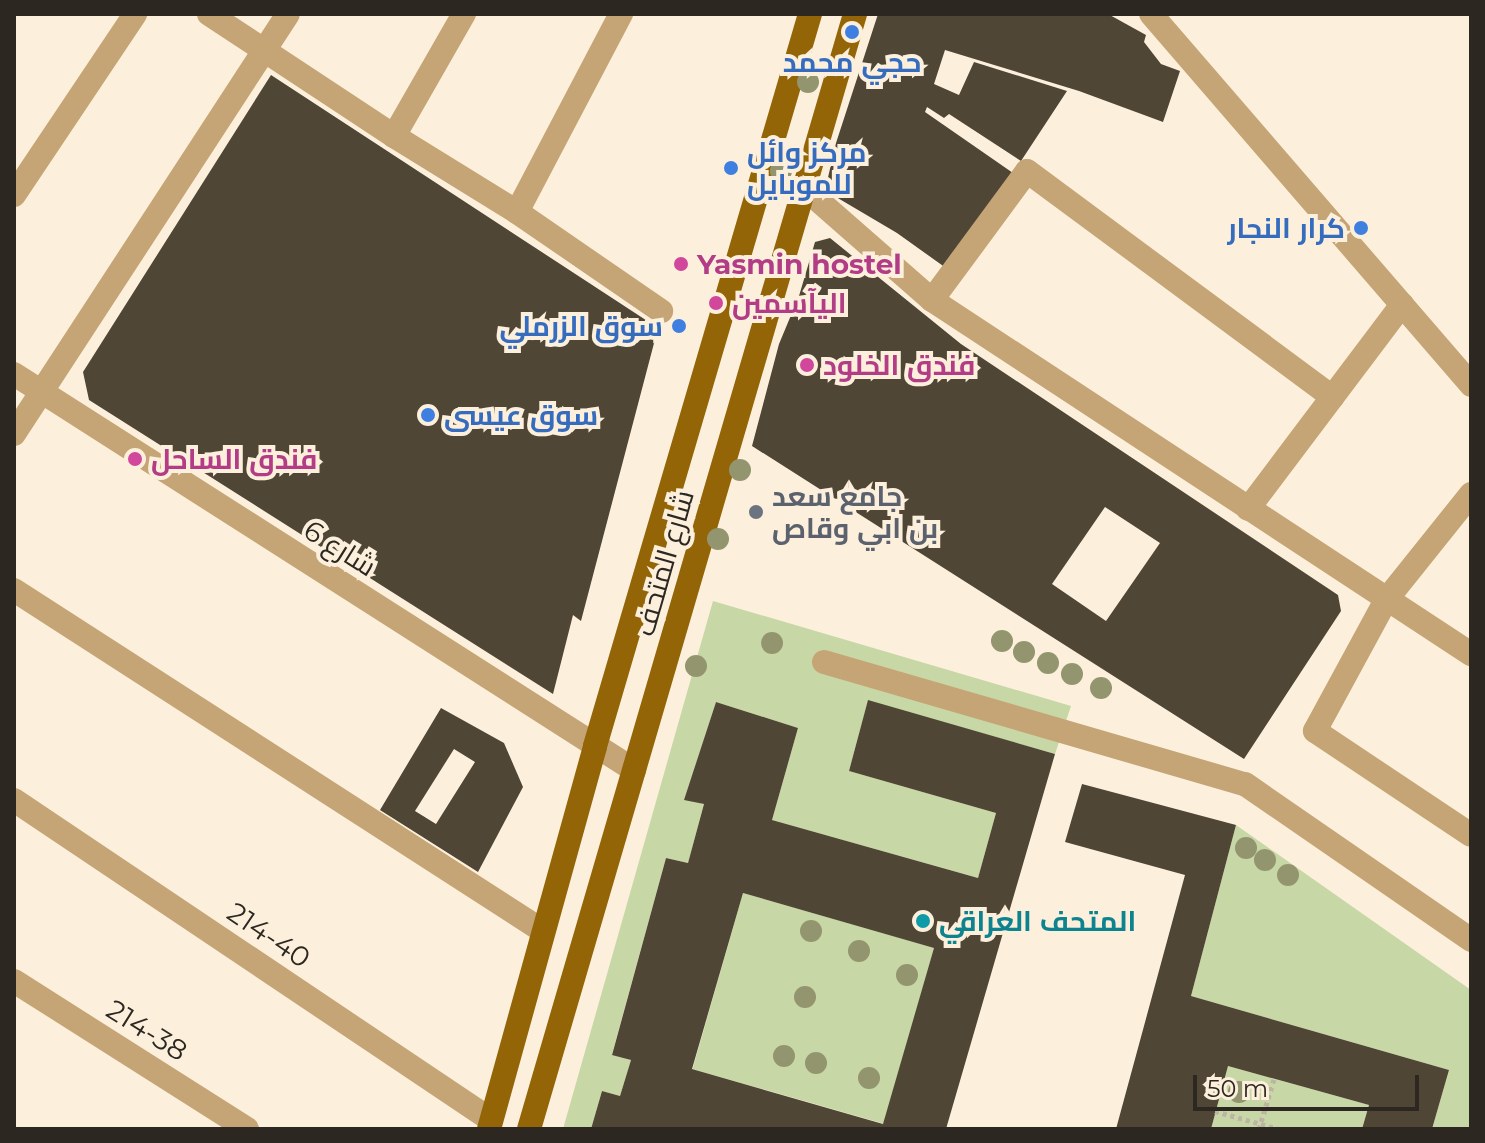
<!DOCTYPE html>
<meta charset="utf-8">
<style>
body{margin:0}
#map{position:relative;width:1485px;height:1143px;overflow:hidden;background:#fcf0dd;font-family:Montserrat,Cairo,sans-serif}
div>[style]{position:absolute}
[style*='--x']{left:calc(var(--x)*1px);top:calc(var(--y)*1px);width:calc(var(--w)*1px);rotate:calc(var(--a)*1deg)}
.green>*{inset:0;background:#c7d7a5;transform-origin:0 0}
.building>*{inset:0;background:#504636}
.path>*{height:5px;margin-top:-2.5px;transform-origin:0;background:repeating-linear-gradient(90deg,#bdb4a4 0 4px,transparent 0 8px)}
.minor>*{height:24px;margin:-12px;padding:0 12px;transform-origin:12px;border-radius:12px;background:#c5a575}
.major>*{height:24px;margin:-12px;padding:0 12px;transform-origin:12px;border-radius:12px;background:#936507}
.trees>*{width:22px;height:22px;margin:-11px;border-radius:50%;background:#93956e}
.dots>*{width:22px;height:22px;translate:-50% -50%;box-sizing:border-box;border:4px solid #fcf0dd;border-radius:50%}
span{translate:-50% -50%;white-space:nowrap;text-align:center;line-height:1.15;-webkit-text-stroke:8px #fcf0dd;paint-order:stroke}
.shop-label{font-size:28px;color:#366cbe;font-weight:700}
.left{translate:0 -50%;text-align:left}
.right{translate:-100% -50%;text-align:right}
.hotel-label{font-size:28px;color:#b23c85;font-weight:700}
.worship-label{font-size:28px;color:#5b616d;font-weight:700}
.street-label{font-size:28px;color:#2c2720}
.culture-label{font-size:28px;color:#0d838f;font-weight:700}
.frame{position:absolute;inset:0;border:16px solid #2c2720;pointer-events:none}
.scale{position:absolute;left:1193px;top:1075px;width:226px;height:36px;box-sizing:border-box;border:4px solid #2c2720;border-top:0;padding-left:10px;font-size:24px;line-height:28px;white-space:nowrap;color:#2c2720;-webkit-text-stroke:6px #fcf0dd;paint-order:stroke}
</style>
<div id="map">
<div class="green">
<i style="clip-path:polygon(713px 601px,1071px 706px,1055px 754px,868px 701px,849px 771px,996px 813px,978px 878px,772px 820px,798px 728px,716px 702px,685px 799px,704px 804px,688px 863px,666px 858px,612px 1054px,631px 1060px,620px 1096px,602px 1091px,591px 1129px,563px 1129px)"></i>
<i style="clip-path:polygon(1236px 825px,1471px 990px,1471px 1129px,1432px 1129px,1449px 1070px,1191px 996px)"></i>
<i style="left:743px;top:893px;width:199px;height:183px;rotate:16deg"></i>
<i style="clip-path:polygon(1228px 1066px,1369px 1105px,1362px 1129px,1211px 1129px)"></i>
</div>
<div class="building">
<i style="clip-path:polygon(878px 14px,1108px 14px,1146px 35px,1144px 42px,1161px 64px,1180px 71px,1163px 122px,1079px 91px,945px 50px,934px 84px,959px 95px,974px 62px,1067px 91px,1021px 161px,949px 114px,944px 118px,927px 107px,925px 112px,1013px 173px,946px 268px,897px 233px,831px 194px,826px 186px,836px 143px)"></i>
<i style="clip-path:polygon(271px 75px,658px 328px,581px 621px,573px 615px,553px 694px,89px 400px,83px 372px)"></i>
<i style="clip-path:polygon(evenodd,830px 238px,961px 344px,1338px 595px,1341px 611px,1244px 759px,752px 446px,779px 344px,799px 296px,815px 242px,830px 238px,1105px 507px,1160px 543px,1106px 621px,1052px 584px,1105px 507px)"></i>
<i style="clip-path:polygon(evenodd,868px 700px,1055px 754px,946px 1129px,591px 1129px,602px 1091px,620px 1096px,631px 1060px,612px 1055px,666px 858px,688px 863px,704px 804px,684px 800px,716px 702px,798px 728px,772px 820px,978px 878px,996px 813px,849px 771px,868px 700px,743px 893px,934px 948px,883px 1124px,692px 1069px,743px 893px)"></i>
<i style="clip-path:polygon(evenodd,441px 708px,504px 743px,523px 787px,478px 872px,380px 810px,441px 708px,454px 749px,475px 762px,436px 824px,415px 811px,454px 749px)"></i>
<i style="clip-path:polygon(1082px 784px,1236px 825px,1191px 996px,1449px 1070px,1432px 1129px,1362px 1129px,1369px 1105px,1228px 1066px,1211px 1129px,1116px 1129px,1185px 875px,1065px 842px)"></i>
</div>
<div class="path">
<i style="--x:1215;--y:1111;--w:66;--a:15.7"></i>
<i style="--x:1259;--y:1129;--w:52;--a:-73.3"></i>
</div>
<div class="minor">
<i style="--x:209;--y:14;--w:222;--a:33.4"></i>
<i style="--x:394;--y:136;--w:145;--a:31.7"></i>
<i style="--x:517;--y:212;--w:175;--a:34.5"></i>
<i style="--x:1151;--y:14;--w:490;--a:49.2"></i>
<i style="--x:394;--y:136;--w:141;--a:-60.2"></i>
<i style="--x:804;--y:188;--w:170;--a:41.2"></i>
<i style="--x:932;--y:300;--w:645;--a:33.3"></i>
<i style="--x:14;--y:195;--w:218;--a:-56.2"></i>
<i style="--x:517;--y:212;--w:224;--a:-62.3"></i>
<i style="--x:932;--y:300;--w:160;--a:-53.6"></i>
<i style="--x:1027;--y:171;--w:380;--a:36.5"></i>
<i style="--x:14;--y:374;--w:736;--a:32.57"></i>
<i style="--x:14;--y:434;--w:501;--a:-56.88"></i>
<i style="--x:1471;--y:494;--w:136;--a:128.7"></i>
<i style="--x:1386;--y:600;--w:149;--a:118.5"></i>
<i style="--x:1315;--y:731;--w:187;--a:33.7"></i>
<i style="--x:1248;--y:509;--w:256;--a:-53"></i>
<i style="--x:14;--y:590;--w:629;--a:32.81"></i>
<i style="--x:824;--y:662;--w:438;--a:16.2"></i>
<i style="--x:1245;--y:784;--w:275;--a:34.6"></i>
<i style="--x:14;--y:800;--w:574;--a:33.86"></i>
<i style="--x:14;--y:981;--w:276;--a:32.4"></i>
</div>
<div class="major">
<i style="--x:489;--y:1129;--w:397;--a:-74.5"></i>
<i style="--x:595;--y:746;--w:763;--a:-73.63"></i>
<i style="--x:529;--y:1129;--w:1162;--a:-73.7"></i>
</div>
<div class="trees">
<i style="left:808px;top:82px"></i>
<i style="left:781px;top:171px"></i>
<i style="left:740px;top:470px"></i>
<i style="left:718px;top:539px"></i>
<i style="left:1002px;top:641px"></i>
<i style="left:772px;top:643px"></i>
<i style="left:1024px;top:652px"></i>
<i style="left:1048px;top:663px"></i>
<i style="left:696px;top:666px"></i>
<i style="left:1072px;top:674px"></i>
<i style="left:1101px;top:688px"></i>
<i style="left:1246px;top:848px"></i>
<i style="left:1265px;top:860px"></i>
<i style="left:1288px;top:875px"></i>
<i style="left:811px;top:931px"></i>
<i style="left:859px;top:951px"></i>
<i style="left:907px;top:975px"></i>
<i style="left:805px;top:997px"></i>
<i style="left:784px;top:1056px"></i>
<i style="left:816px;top:1063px"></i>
<i style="left:869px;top:1078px"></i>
<i style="left:1239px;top:1092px"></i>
</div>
<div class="dots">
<i style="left:852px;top:32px;background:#3f7fe0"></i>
<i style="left:731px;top:168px;background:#3f7fe0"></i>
<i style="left:1361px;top:228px;background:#3f7fe0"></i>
<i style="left:681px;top:264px;background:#d1479c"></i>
<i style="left:716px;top:303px;background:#d1479c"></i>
<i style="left:679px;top:326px;background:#3f7fe0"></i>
<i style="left:807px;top:365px;background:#d1479c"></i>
<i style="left:428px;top:415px;background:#3f7fe0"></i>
<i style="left:135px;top:459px;background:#d1479c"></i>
<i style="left:756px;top:512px;background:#6b7280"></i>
<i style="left:923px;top:921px;background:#0f9aa8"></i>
</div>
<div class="shop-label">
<span style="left:852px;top:62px">حجي محمد</span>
<span class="left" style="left:747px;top:168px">مركز وائل<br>للموبايل</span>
<span class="right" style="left:1345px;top:228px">كرار النجار</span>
<span class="right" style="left:663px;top:326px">سوق الزرملي</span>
<span class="left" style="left:444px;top:415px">سوق عيسى</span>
</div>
<div class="hotel-label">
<span class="left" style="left:697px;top:264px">Yasmin hostel</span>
<span class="left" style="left:732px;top:303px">اليآسمين</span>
<span class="left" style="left:823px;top:365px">فندق الخلود</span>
<span class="left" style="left:151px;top:459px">فندق الساحل</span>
</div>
<div class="worship-label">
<span class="left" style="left:772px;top:512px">جامع سعد<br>بن ابي وقاص</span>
</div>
<div class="street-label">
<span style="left:340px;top:548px;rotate:32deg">شارع 6</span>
<span style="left:664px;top:563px;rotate:-74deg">شارع المتحف</span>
<span style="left:269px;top:935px;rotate:34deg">214-40</span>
<span style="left:147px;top:1030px;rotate:32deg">214-38</span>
</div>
<div class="culture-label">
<span class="left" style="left:939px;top:921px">المتحف العراقي</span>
</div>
<div class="frame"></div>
<div class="scale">50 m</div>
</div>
